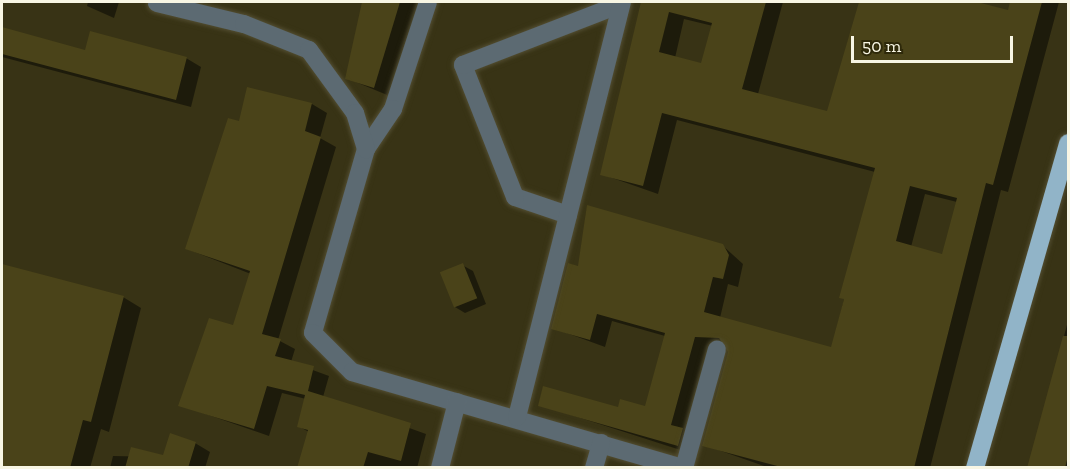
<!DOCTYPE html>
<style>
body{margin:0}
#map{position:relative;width:1070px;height:469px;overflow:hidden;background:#383315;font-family:"Zilla Slab",serif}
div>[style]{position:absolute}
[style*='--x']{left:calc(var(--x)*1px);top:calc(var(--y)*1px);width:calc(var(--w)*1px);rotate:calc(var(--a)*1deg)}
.shadow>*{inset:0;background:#0007}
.building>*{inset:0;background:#4a4319;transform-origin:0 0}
.roads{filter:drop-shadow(0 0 2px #534e32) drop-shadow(0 0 2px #534e32)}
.minor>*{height:18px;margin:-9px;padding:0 9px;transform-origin:9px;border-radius:9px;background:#5c6a72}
.highway>*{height:18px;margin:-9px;padding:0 9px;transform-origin:9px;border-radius:9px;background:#91b4c8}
span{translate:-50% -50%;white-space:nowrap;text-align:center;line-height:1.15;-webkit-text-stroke:5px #2e290a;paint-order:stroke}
.frame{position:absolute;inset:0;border:3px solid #f8f6e4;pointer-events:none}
.scale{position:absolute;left:851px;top:36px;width:162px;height:27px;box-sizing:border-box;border:3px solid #f8f6e4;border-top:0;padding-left:8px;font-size:18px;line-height:21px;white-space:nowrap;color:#f8f6e4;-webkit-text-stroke:4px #2e290a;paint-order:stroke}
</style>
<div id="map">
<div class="shadow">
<i style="clip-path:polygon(88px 2px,119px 2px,114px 18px,87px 6px)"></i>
<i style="clip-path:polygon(365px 2px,420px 2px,392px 97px,346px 78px)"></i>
<i style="clip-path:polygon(evenodd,643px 2px,783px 2px,758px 94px,828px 113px,860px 2px,972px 2px,1009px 12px,1011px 2px,1059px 2px,1008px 192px,1001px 190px,930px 468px,770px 468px,704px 445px,729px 352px,726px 345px,693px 454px,540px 405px,646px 408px,665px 336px,612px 321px,605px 347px,553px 328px,580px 268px,722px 245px,743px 264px,738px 287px,728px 284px,720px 318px,832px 349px,875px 172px,677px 120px,658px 194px,601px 174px,643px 2px,684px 19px,713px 26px,702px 65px,675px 58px,684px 19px,643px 2px,925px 194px,957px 202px,943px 256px,911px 247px,925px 194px)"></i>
<i style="clip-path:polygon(2px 29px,86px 52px,186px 58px,201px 67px,191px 107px,2px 57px)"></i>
<i style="clip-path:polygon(312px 104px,327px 113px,320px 138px,336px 147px,278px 340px,295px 349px,291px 362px,329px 376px,323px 397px,426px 434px,417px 468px,298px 468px,309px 432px,298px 426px,306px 399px,282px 393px,269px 436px,180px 405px,234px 327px,251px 274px,187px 249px,240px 123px)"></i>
<i style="clip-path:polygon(2px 265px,123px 297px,141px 308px,109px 432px,101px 429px,90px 468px,2px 468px)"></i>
<i style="clip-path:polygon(462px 265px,473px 271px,486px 304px,465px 313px,455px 307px)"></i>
<i style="clip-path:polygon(1068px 321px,1068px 468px,1029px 468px)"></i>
<i style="clip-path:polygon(195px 443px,210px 452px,205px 468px,110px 468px,113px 456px,164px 457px)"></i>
</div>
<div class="building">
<i style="clip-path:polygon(362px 2px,400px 2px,374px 88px,345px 79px)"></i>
<i style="clip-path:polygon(evenodd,641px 2px,766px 2px,742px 89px,827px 111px,859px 2px,977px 2px,1008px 10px,1010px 2px,1042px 2px,993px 185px,986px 183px,914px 468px,785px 468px,702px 446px,728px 352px,719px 338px,695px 337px,671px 425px,683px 428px,678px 446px,538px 406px,543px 386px,618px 407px,620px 399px,645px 406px,665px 333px,597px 314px,590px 340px,551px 329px,568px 263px,578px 266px,587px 205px,723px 244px,729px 255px,723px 279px,713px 277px,704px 312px,831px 347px,844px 299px,839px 298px,875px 168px,662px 113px,643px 186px,600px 175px,641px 2px,669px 12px,712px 23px,701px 63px,659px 52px,669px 12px,641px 2px,910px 186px,957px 198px,942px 254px,896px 241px,910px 186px)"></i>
<i style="clip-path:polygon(2px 27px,85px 50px,90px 31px,187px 57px,176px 100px,2px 54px)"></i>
<i style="clip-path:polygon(247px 87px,312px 103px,305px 131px,321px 137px,262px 334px,281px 339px,275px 356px,314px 366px,308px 391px,411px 423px,401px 461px,368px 452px,363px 468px,297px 468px,308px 430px,297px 427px,305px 395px,267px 386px,254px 429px,178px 406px,209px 318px,233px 325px,250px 271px,185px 249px,228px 118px,239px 121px)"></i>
<i style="left:463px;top:263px;width:38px;height:25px;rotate:68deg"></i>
<i style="clip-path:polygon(2px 264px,124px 296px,91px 422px,83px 420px,70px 468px,2px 468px)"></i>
<i style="clip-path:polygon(1063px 336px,1068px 336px,1068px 456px,1065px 468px,1027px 468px)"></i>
<i style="clip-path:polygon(170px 433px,196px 442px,188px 468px,125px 468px,131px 447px,163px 455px)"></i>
</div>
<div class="roads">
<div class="minor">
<i style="--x:428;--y:2;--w:113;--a:108.1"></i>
<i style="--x:393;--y:109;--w:48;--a:124"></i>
<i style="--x:366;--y:149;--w:191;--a:106.1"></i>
<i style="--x:313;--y:333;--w:55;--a:45"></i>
<i style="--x:352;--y:372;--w:344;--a:16.2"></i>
<i style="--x:157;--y:3;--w:89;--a:13.6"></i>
<i style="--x:244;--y:24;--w:70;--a:21.8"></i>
<i style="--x:309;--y:50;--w:78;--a:53.9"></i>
<i style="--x:355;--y:113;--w:38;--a:73"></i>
<i style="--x:568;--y:215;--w:56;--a:-161.2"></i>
<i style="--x:515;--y:197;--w:142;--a:-111.5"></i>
<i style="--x:463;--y:65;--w:169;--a:-21.1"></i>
<i style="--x:517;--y:417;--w:428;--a:-75.8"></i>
<i style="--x:440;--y:468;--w:68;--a:-75.6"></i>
<i style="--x:594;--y:468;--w:26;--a:-74"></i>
<i style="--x:684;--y:468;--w:123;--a:-74.5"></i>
</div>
<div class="highway">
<i style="--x:975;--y:468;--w:338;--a:-74"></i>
</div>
</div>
<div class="frame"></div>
<div class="scale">50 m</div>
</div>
